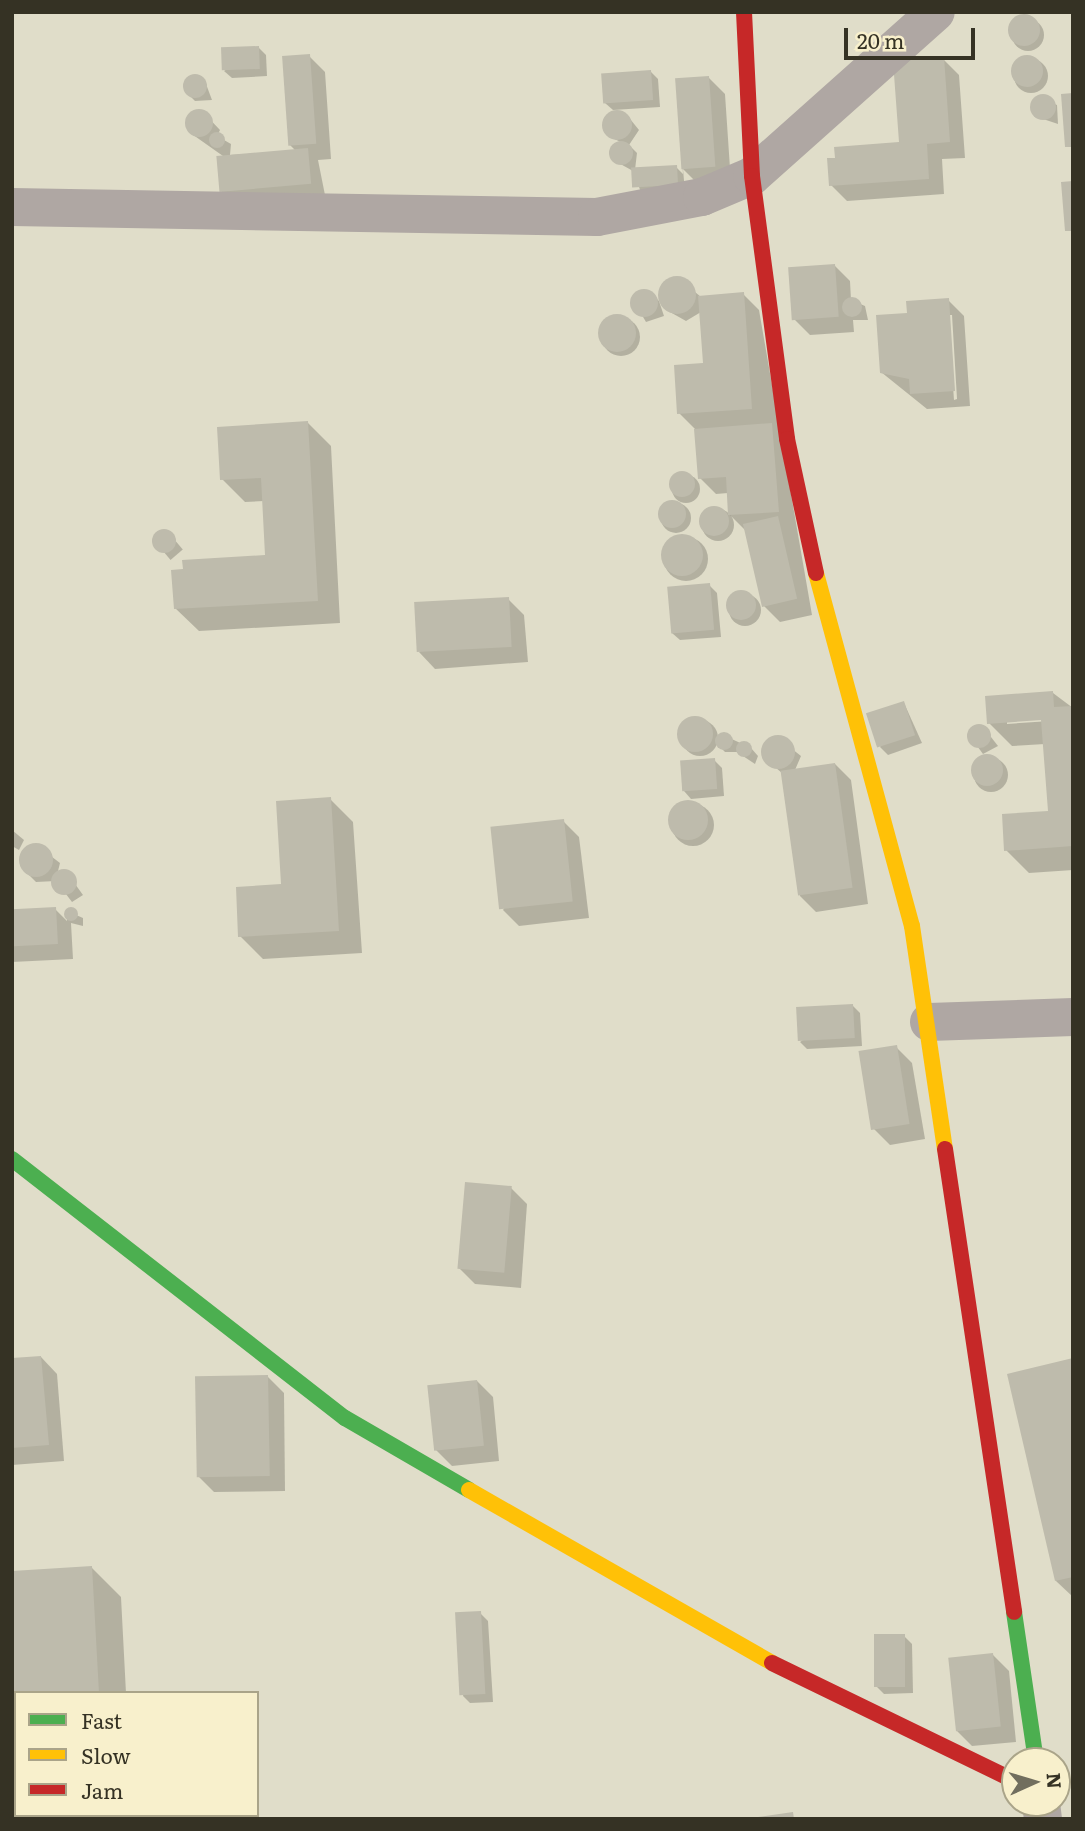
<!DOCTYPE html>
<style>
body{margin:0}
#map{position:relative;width:1085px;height:1831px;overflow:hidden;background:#e0ddc9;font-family:Literata,serif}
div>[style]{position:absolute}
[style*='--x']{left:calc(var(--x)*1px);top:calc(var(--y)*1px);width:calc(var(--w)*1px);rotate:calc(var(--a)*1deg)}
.shadow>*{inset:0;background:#0003;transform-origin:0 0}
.round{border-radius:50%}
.building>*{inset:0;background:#bebbac;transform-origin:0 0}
.street>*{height:38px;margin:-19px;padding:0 19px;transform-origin:19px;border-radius:19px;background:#afa7a3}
.fast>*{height:16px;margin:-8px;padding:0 8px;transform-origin:8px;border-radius:8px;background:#4caf50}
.slow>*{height:16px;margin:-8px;padding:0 8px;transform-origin:8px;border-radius:8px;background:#ffc107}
.jam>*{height:16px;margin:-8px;padding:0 8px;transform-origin:8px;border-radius:8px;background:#c62828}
span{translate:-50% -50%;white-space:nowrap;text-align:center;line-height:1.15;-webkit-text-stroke:5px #f8f0cc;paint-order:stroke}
.frame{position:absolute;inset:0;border:14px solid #353224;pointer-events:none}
.legend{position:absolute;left:14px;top:1691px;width:245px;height:126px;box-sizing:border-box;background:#f8f0cc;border:2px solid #aaa489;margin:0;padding:9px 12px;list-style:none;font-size:21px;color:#353224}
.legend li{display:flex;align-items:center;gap:14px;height:35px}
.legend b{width:35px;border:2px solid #aaa489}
.north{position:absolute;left:1001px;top:1747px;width:70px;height:70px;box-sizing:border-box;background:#f8f0cc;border:2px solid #aaa489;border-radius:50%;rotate:86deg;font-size:19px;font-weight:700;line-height:28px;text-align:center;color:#353224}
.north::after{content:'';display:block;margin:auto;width:24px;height:32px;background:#716e5e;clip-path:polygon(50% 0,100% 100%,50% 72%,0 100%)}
.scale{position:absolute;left:844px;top:28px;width:131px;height:32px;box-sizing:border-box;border:4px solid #353224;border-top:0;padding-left:9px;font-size:21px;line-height:24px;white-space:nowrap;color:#353224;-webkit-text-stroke:5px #f8f0cc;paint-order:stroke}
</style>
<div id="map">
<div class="shadow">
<i class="round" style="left:1012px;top:19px;width:32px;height:32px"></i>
<i style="clip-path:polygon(258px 47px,266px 55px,267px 76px,232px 78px,224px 71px)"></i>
<i style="clip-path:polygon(309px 56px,325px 72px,331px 159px,318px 160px,326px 200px,236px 206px,220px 190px,223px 156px,189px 132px,188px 116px,201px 110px,220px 130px,217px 136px,231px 144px,230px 155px,296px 151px,290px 145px)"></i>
<i style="clip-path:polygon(943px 59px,959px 75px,965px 158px,942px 159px,944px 194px,847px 201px,831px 185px,901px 144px)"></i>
<i class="round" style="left:1014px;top:59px;width:34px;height:34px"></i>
<i style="clip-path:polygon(650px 71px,658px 79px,660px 107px,613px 110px,605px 103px)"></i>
<i style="clip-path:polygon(198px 76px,206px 84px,212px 100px,195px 101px,187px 93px,187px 80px)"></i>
<i style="clip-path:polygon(709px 78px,725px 94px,731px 183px,699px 185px,683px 169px,685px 192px,642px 195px,633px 171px,615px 161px,612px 149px,627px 145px,608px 136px,604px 120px,626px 114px,639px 130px,629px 145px,637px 153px,635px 170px,676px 167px,683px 174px,677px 80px)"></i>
<i style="clip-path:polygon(1037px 97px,1057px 105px,1058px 124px,1037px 117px)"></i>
<i style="clip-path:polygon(834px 265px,850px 281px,851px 300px,865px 306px,868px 320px,853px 320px,854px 332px,810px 335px,794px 319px)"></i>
<i style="clip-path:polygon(677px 277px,701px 297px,743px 294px,759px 310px,812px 615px,780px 622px,764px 606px,746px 531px,730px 515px,728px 493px,716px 494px,700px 478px,695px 429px,679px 413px,705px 364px,701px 312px,686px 321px,670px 312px,659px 301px,664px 316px,646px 322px,633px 300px,651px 293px,662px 304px,659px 295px)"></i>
<i style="clip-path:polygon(evenodd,948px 300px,964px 316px,970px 406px,927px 409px,881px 372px,909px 315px,948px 300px,948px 315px,952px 315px,957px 399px,954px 400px,948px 315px)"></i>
<i class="round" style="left:602px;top:318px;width:38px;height:38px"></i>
<i style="clip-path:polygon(308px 423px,331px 446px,340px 623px,199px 631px,175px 608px,267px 557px,264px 501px,245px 502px,222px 479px)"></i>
<i class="round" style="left:672px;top:475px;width:28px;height:28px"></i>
<i class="round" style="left:661px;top:503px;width:30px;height:30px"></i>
<i class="round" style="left:702px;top:509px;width:32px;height:32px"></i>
<i style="left:168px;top:532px;width:23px;height:16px;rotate:50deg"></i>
<i class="round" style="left:664px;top:537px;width:44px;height:44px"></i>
<i style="clip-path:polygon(709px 585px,717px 593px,721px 637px,680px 640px,672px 633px)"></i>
<i class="round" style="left:729px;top:594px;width:32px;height:32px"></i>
<i style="clip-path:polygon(508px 599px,524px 615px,528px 662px,435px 669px,419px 652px)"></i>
<i style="clip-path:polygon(evenodd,1053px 693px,1073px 708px,1073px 870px,1029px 873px,1006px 850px,1050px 812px,1045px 744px,1012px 746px,989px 723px,1053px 693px,1050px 718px,1050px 721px,1007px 724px,1007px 720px,1050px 718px)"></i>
<i style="clip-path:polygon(904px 703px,922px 743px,888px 755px,880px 747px)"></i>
<i class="round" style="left:682px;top:720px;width:36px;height:36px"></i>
<i style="clip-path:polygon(984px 728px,998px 746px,983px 754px,969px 735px)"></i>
<i style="clip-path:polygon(721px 734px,751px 748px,758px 756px,755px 764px,737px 752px,725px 752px,717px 744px)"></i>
<i style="clip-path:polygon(777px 737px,801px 756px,795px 770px,835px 764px,851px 780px,868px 904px,816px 912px,800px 896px,782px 773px,763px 757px,763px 748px)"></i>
<i class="round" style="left:974px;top:758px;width:34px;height:34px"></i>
<i style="clip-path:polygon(714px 760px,722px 768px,724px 796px,691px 799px,684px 791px)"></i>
<i style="clip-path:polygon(330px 799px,353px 822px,362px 953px,263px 959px,240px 936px,283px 886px)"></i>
<i class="round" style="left:672px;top:804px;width:42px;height:42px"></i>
<i style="clip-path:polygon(563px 821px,579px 837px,589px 918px,519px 926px,503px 910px)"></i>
<i style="clip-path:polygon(12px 830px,24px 840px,19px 850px,12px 846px)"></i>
<i style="clip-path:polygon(35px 844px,60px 863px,57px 875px,65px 870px,83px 895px,72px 902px,56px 881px,36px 882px,28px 874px,20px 856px)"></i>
<i style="clip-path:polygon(55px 909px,67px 921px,67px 911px,83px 918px,83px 926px,71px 923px,73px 959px,12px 962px,12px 911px)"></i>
<i style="clip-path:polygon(852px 1005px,860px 1013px,862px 1046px,807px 1049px,800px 1042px)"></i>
<i style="clip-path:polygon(896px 1047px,912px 1063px,925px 1139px,890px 1145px,874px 1129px)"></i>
<i style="clip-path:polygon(511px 1188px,527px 1204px,521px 1288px,475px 1284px,459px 1268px)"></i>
<i style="clip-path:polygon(41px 1357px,57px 1374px,64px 1461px,12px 1465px,12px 1360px)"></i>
<i style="clip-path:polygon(1073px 1360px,1073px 1597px,1056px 1581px)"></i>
<i style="clip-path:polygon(268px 1377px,284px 1393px,285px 1491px,214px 1492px,198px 1476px)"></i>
<i style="clip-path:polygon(477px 1381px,493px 1397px,499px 1461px,452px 1466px,436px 1450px)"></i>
<i style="clip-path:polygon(92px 1568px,121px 1597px,126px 1693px,16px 1693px,12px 1751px,12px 1572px)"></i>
<i style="clip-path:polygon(480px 1613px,488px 1621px,493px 1702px,470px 1703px,463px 1696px)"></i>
<i style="clip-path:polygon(904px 1636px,912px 1644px,913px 1693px,884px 1694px,876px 1686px)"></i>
<i style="clip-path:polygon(993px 1655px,1009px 1671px,1016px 1742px,972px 1746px,956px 1730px)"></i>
</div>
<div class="building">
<i class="round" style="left:1008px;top:14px;width:32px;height:32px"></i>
<i style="left:259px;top:46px;width:23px;height:38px;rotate:88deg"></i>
<i style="left:310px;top:54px;width:90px;height:28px;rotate:86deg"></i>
<i class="round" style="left:1011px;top:55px;width:32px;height:32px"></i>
<i style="clip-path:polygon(944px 57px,950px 142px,927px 144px,929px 179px,829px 186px,827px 158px,835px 158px,834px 147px,899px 142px,893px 61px)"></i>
<i style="left:651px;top:70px;width:30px;height:50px;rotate:86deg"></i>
<i class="round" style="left:183px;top:74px;width:24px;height:24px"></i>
<i style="left:709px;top:76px;width:91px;height:34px;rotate:86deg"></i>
<i style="clip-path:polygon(1073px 93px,1073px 147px,1065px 147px,1061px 94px)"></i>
<i class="round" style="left:1030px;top:94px;width:26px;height:26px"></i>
<i class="round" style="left:185px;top:109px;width:28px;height:28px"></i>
<i class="round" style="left:602px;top:110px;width:30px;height:30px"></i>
<i class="round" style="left:209px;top:132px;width:16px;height:16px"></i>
<i class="round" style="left:609px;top:141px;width:24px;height:24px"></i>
<i style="left:308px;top:148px;width:36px;height:92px;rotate:85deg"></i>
<i style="left:677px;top:165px;width:20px;height:46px;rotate:87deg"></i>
<i style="clip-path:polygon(1073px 181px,1073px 231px,1065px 231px,1061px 182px)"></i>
<i style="left:835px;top:264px;width:53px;height:47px;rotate:86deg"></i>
<i class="round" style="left:658px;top:276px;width:38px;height:38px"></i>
<i class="round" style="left:630px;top:289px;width:28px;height:28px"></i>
<i style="clip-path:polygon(744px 292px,752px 409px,677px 414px,674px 365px,703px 363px,698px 296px)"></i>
<i class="round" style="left:842px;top:297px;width:20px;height:20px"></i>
<i style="clip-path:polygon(949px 298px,955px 391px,910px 394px,909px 379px,880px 373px,876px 315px,907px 313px,906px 301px)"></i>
<i class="round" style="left:598px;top:314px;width:38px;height:38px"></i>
<i style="clip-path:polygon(308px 421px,318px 601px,174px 609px,171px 570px,183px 569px,182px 560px,265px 555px,261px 478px,220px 480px,217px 427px)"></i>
<i style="clip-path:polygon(772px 423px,779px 512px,728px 515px,726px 477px,698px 479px,694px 429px)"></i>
<i class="round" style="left:669px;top:471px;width:26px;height:26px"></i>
<i class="round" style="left:658px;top:500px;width:28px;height:28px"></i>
<i class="round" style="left:699px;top:506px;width:30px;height:30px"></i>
<i style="left:778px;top:516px;width:85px;height:36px;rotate:77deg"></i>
<i class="round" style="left:152px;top:529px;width:24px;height:24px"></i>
<i class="round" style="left:661px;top:534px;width:42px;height:42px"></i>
<i style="left:710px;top:583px;width:47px;height:43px;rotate:85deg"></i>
<i class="round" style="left:726px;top:590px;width:30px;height:30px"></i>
<i style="left:509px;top:597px;width:50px;height:95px;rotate:87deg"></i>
<i style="clip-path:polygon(1053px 691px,1054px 707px,1073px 706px,1073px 846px,1004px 851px,1002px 814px,1048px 811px,1041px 720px,987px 724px,985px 696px)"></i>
<i style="left:904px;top:701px;width:36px;height:40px;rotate:72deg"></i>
<i class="round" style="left:677px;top:716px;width:36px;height:36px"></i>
<i class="round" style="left:967px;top:724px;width:24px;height:24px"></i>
<i class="round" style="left:715px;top:732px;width:18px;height:18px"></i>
<i class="round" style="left:761px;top:735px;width:34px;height:34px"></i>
<i class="round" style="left:736px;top:741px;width:16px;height:16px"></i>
<i class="round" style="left:971px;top:754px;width:32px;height:32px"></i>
<i style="left:715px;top:758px;width:31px;height:35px;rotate:86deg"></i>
<i style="left:835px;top:763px;width:126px;height:55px;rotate:82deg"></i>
<i style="clip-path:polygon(331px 797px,339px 931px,238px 937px,236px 887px,281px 884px,276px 801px)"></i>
<i class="round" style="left:668px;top:800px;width:40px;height:40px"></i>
<i style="left:564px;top:819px;width:83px;height:74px;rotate:84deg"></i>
<i class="round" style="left:19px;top:843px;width:34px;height:34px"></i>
<i class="round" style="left:51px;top:869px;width:26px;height:26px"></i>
<i style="left:56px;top:907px;width:37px;height:44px;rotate:87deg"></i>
<i class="round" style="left:64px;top:907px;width:14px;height:14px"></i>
<i style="left:853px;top:1004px;width:34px;height:57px;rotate:87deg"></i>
<i style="left:897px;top:1045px;width:80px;height:39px;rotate:81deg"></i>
<i style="left:465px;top:1182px;width:47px;height:87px;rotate:5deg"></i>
<i style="clip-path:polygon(41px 1356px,49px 1445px,12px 1448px,12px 1358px)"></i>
<i style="clip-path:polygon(1073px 1358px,1073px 1577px,1055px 1581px,1007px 1374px)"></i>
<i style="left:268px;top:1375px;width:101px;height:73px;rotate:89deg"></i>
<i style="left:477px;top:1380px;width:66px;height:50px;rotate:84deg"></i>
<i style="clip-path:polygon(92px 1566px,99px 1693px,16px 1693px,12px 1721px,12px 1571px)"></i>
<i style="left:481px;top:1611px;width:83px;height:26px;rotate:87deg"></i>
<i style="left:874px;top:1634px;width:31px;height:53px"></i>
<i style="left:993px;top:1653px;width:74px;height:45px;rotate:84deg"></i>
<i style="clip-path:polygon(793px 1812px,794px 1819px,758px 1819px,758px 1817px)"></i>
</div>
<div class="street">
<i style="--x:12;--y:207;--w:585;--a:0.98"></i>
<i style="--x:597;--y:217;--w:107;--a:-10.8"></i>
<i style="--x:702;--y:197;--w:54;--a:-22.8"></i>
<i style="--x:752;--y:176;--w:246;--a:-41.7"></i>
<i style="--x:929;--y:1022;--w:144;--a:-2"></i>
<i style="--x:1041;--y:1803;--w:16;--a:83"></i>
</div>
<div class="fast">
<i style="--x:12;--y:1159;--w:422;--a:37.9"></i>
<i style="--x:345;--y:1418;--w:143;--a:30.1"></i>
<i style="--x:1014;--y:1612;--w:151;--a:81.6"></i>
</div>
<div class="slow">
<i style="--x:816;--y:573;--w:366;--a:74.8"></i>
<i style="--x:912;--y:926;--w:225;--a:81.6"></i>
<i style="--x:469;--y:1490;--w:349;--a:29.7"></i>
</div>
<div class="jam">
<i style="--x:744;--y:12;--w:164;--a:87.2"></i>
<i style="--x:752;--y:176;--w:265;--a:82.4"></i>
<i style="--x:787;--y:439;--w:137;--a:77.8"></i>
<i style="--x:945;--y:1149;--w:468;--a:81.5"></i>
<i style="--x:772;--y:1663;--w:270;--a:25.9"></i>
</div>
<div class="frame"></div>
<ul class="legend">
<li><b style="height:9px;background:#4caf50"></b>Fast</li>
<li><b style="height:9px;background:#ffc107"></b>Slow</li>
<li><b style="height:9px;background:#c62828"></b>Jam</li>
</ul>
<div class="north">N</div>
<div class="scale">20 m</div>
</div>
